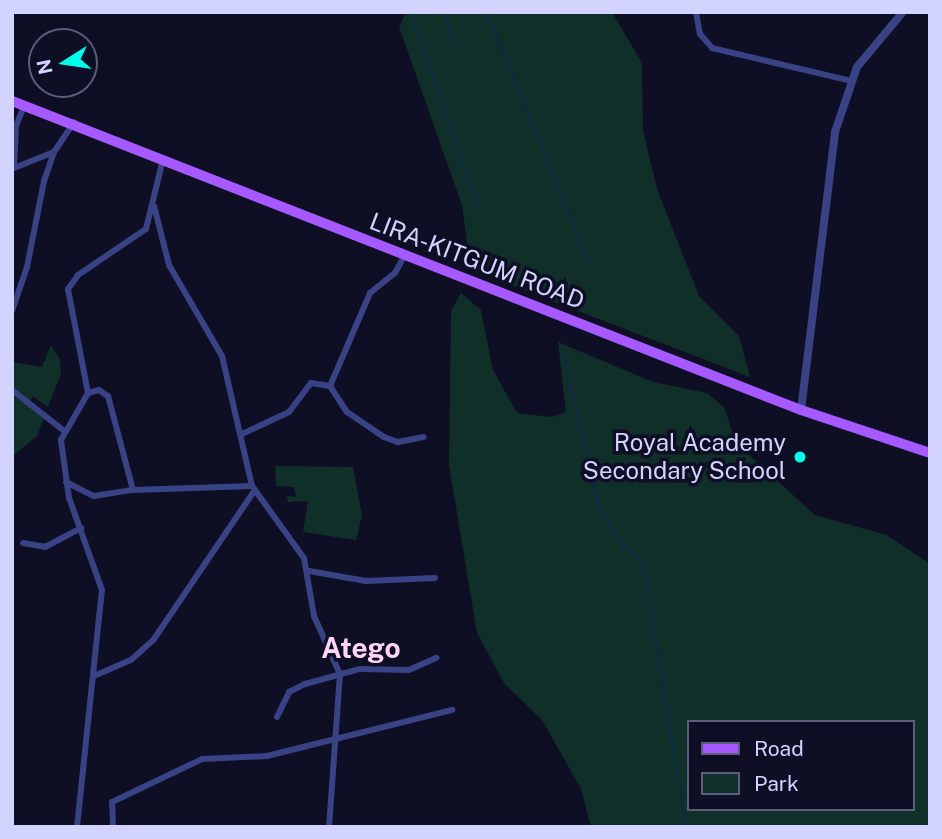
<!DOCTYPE html>
<style>
body{margin:0}
#map{position:relative;width:942px;height:839px;overflow:hidden;background:#0e0e25;font-family:"Public Sans",sans-serif}
div>[style]{position:absolute}
[style*='--x']{left:calc(var(--x)*1px);top:calc(var(--y)*1px);width:calc(var(--w)*1px);rotate:calc(var(--a)*1deg)}
.green>*{inset:0;background:#112f29}
.stream>*{height:2px;margin:-1px;padding:0 1px;transform-origin:1px;border-radius:1px;background:#0b2b47}
.minor>*{height:6px;margin:-3px;padding:0 3px;transform-origin:3px;border-radius:3px;background:#384285}
.tertiary>*{height:8px;margin:-4px;padding:0 4px;transform-origin:4px;border-radius:4px;background:#384285}
.primary>*{height:10px;margin:-5px;padding:0 5px;transform-origin:5px;border-radius:5px;background:#a559ff}
.dots>*{width:19px;height:19px;translate:-50% -50%;box-sizing:border-box;border:4px solid #0e0e25;border-radius:50%}
span{translate:-50% -50%;white-space:nowrap;text-align:center;line-height:1.15;-webkit-text-stroke:7px #0e0e25;paint-order:stroke}
.street-label{font-size:24px;color:#d2d4ff}
.poi-label{font-size:24px;color:#d2d4ff}
.right{translate:-100% -50%;text-align:right}
.quarter-label{font-size:28px;color:#ffd4f7;font-weight:700}
.frame{position:absolute;inset:0;border:14px solid #d2d4ff;pointer-events:none}
.legend{position:absolute;left:687px;top:720px;width:228px;height:91px;box-sizing:border-box;background:#0e0e25;border:2px solid #5c5d7c;margin:0;padding:9px 12px;list-style:none;font-size:21px;color:#d2d4ff}
.legend li{display:flex;align-items:center;gap:14px;height:35px}
.legend b{width:35px;border:2px solid #5c5d7c}
.north{position:absolute;left:28px;top:28px;width:70px;height:70px;box-sizing:border-box;background:#0e0e25;border:2px solid #5c5d7c;border-radius:50%;rotate:258deg;font-size:19px;font-weight:700;line-height:28px;text-align:center;color:#d2d4ff}
.north::after{content:'';display:block;margin:auto;width:24px;height:32px;background:#00fdeb;clip-path:polygon(50% 0,100% 100%,50% 72%,0 100%)}
</style>
<div id="map">
<div class="green">
<i style="clip-path:polygon(406px 12px,612px 12px,642px 63px,643px 130px,657px 189px,699px 296px,739px 336px,750px 377px,471px 270px,462px 205px,399px 27px)"></i>
<i style="clip-path:polygon(evenodd,461px 293px,481px 310px,493px 370px,517px 413px,551px 417px,566px 412px,558px 342px,653px 382px,707px 393px,724px 407px,736px 443px,815px 515px,887px 535px,930px 564px,930px 827px,591px 827px,581px 789px,542px 720px,504px 683px,477px 633px,449px 465px,451px 311px,461px 293px,688px 722px,912px 722px,912px 809px,688px 809px,688px 722px)"></i>
<i style="clip-path:polygon(51px 345px,60px 360px,61px 374px,48px 407px,32px 396px,30px 403px,45px 415px,37px 436px,14px 455px,12px 474px,12px 362px,42px 367px)"></i>
<i style="clip-path:polygon(275px 466px,353px 467px,362px 515px,356px 540px,303px 532px,308px 501px,288px 502px,287px 496px,296px 497px,294px 487px,276px 486px)"></i>
</div>
<div class="stream">
<i style="--x:410;--y:12;--w:207;--a:70.5"></i>
<i style="--x:446;--y:12;--w:35;--a:77"></i>
<i style="--x:487;--y:12;--w:274;--a:67.9"></i>
<i style="--x:563;--y:349;--w:161;--a:77.1"></i>
<i style="--x:599;--y:506;--w:45;--a:60.6"></i>
<i style="--x:621;--y:545;--w:28;--a:38"></i>
<i style="--x:643;--y:562;--w:268;--a:80.8"></i>
</div>
<div class="minor">
<i style="--x:696;--y:12;--w:22;--a:80"></i>
<i style="--x:700;--y:34;--w:18;--a:49"></i>
<i style="--x:712;--y:48;--w:144;--a:13.3"></i>
<i style="--x:14;--y:168;--w:42;--a:-87.3"></i>
<i style="--x:16;--y:126;--w:22;--a:-68"></i>
<i style="--x:14;--y:168;--w:43;--a:-21.8"></i>
<i style="--x:154;--y:206;--w:61;--a:75.7"></i>
<i style="--x:169;--y:265;--w:105;--a:59.8"></i>
<i style="--x:222;--y:356;--w:133;--a:77"></i>
<i style="--x:252;--y:486;--w:89;--a:54.2"></i>
<i style="--x:304;--y:558;--w:59;--a:80.2"></i>
<i style="--x:314;--y:616;--w:64;--a:65.9"></i>
<i style="--x:340;--y:674;--w:153;--a:94.1"></i>
<i style="--x:12;--y:311;--w:46;--a:-71.2"></i>
<i style="--x:27;--y:267;--w:88;--a:-78.8"></i>
<i style="--x:44;--y:181;--w:31;--a:-71"></i>
<i style="--x:54;--y:152;--w:36;--a:-56"></i>
<i style="--x:330;--y:386;--w:101;--a:-66.7"></i>
<i style="--x:370;--y:293;--w:32;--a:-39"></i>
<i style="--x:395;--y:273;--w:18;--a:-61"></i>
<i style="--x:12;--y:390;--w:65;--a:38.1"></i>
<i style="--x:88;--y:393;--w:11;--a:-15"></i>
<i style="--x:99;--y:390;--w:11;--a:34"></i>
<i style="--x:108;--y:396;--w:97;--a:75.1"></i>
<i style="--x:133;--y:490;--w:119;--a:-1.9"></i>
<i style="--x:242;--y:434;--w:52;--a:-25.1"></i>
<i style="--x:289;--y:412;--w:36;--a:-53"></i>
<i style="--x:311;--y:383;--w:19;--a:9"></i>
<i style="--x:330;--y:386;--w:31;--a:57"></i>
<i style="--x:347;--y:412;--w:45;--a:34"></i>
<i style="--x:384;--y:437;--w:15;--a:20"></i>
<i style="--x:398;--y:442;--w:26;--a:-11"></i>
<i style="--x:66;--y:482;--w:31;--a:27"></i>
<i style="--x:94;--y:496;--w:39;--a:-9"></i>
<i style="--x:23;--y:543;--w:22;--a:10"></i>
<i style="--x:45;--y:547;--w:41;--a:-27.8"></i>
<i style="--x:309;--y:571;--w:58;--a:10"></i>
<i style="--x:366;--y:581;--w:69;--a:-2.5"></i>
<i style="--x:94;--y:676;--w:40;--a:-23.4"></i>
<i style="--x:131;--y:660;--w:31;--a:-42"></i>
<i style="--x:154;--y:639;--w:180;--a:-55.9"></i>
<i style="--x:277;--y:717;--w:28;--a:-64"></i>
<i style="--x:289;--y:692;--w:18;--a:-27"></i>
<i style="--x:305;--y:684;--w:57;--a:-15.3"></i>
<i style="--x:360;--y:669;--w:49;--a:1.2"></i>
<i style="--x:409;--y:670;--w:30;--a:-24"></i>
<i style="--x:77;--y:827;--w:238;--a:-84"></i>
<i style="--x:102;--y:590;--w:98;--a:-109.7"></i>
<i style="--x:69;--y:498;--w:59;--a:-97.9"></i>
<i style="--x:61;--y:440;--w:54;--a:-60.1"></i>
<i style="--x:88;--y:393;--w:106;--a:-100.9"></i>
<i style="--x:68;--y:289;--w:17;--a:-54"></i>
<i style="--x:78;--y:275;--w:82;--a:-34.1"></i>
<i style="--x:146;--y:229;--w:72;--a:-76.3"></i>
<i style="--x:113;--y:827;--w:25;--a:-92"></i>
<i style="--x:112;--y:802;--w:100;--a:-25.5"></i>
<i style="--x:202;--y:759;--w:65;--a:-2.6"></i>
<i style="--x:267;--y:756;--w:191;--a:-14"></i>
</div>
<div class="tertiary">
<i style="--x:801;--y:410;--w:280;--a:-83"></i>
<i style="--x:835;--y:132;--w:69;--a:-71.3"></i>
<i style="--x:857;--y:67;--w:72;--a:-50.1"></i>
</div>
<div class="primary">
<i style="--x:12;--y:101;--w:847;--a:21.39"></i>
<i style="--x:801;--y:410;--w:136;--a:18.4"></i>
</div>
<div class="dots">
<i style="left:800px;top:457px;background:#00fdeb"></i>
</div>
<div class="street-label">
<span style="left:477px;top:261px;rotate:21deg">LIRA-KITGUM ROAD</span>
</div>
<div class="poi-label">
<span class="right" style="left:786px;top:457px">Royal Academy<br>Secondary School</span>
</div>
<div class="quarter-label">
<span style="left:361px;top:648px">Atego</span>
</div>
<div class="frame"></div>
<ul class="legend">
<li><b style="height:9px;background:#a559ff"></b>Road</li>
<li><b style="height:19px;background:#112f29"></b>Park</li>
</ul>
<div class="north">N</div>
</div>
